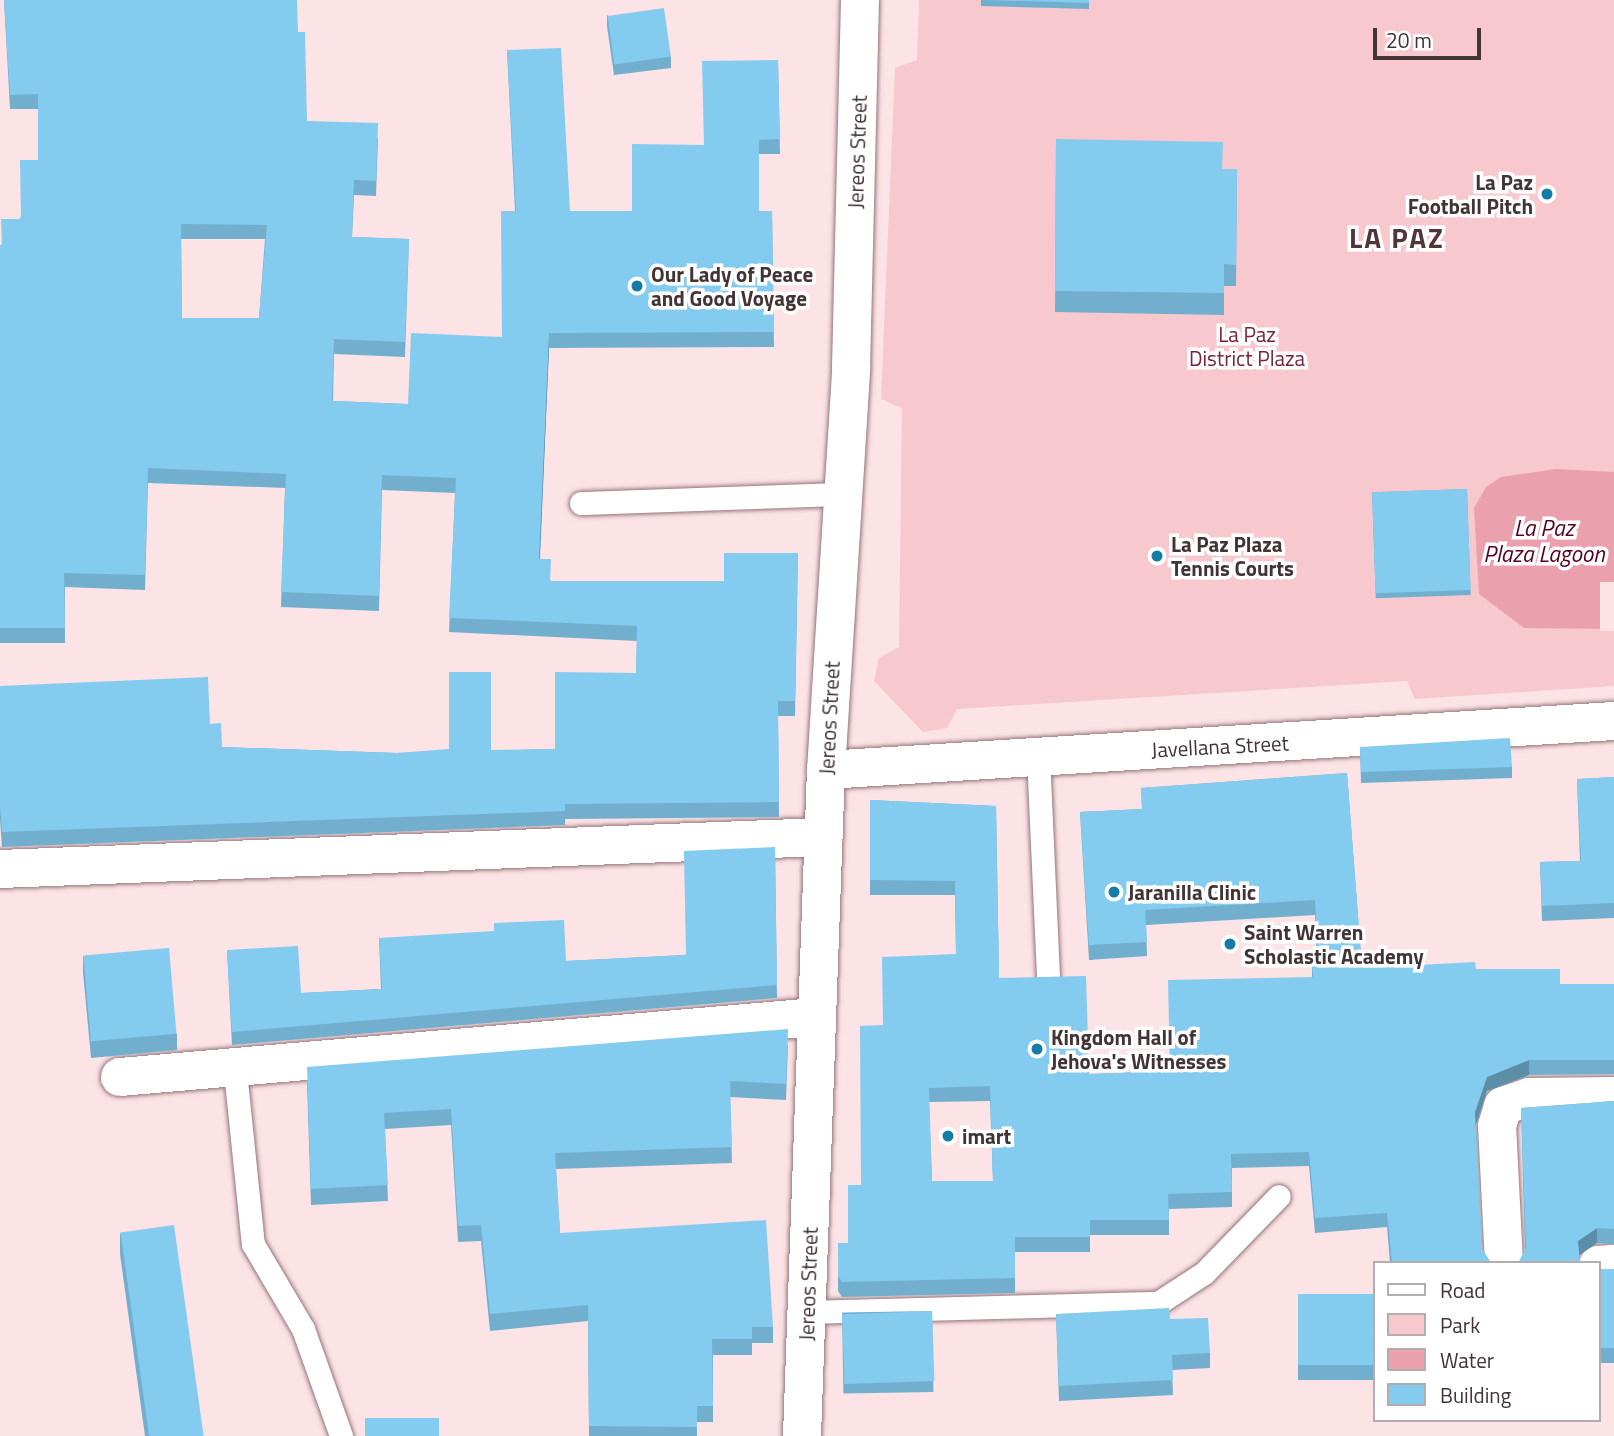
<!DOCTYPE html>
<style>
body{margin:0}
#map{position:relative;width:1614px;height:1436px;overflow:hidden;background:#fbe3e6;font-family:"Titillium Web",sans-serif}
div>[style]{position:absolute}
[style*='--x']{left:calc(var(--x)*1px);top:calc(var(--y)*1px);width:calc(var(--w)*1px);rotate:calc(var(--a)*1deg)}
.green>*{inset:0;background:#f7c8ce}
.water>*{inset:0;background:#eba1ad}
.pier>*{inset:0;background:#fbe3e6;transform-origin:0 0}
.roads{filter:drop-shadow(0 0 2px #967479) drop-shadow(0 0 2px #967479)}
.lane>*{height:23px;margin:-11.5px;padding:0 11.5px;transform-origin:11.5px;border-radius:11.5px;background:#fff}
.street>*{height:38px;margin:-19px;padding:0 19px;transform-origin:19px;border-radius:19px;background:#fff}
.secondary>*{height:38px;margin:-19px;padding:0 19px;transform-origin:19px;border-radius:19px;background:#fff}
.wall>*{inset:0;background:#72afce;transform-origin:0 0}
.shaded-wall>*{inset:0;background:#5c8ea8}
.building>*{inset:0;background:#84cbf0;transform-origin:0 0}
.dots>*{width:19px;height:19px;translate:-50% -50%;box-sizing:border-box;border:4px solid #fff;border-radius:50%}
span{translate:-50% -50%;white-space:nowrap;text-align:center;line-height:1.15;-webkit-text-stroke:7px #fff;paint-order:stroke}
.street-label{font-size:21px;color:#423335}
.poi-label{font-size:21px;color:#423335;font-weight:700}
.right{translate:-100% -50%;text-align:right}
.left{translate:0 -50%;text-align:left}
.park-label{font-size:21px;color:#782338}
.water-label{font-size:23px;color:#56001d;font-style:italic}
.district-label{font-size:28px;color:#523539;font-weight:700;letter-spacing:2px}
.legend{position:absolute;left:1373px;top:1261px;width:228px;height:161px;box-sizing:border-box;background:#fff;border:2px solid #b3adae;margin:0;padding:9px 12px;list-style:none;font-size:21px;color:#423335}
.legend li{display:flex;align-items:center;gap:14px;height:35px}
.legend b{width:35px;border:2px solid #b3adae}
.scale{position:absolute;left:1373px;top:28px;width:108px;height:32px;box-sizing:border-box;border:4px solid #423335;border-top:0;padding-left:9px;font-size:21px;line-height:24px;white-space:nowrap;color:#423335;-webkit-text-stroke:5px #fff;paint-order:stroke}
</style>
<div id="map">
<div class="green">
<i style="clip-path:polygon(919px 0,1614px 0,1614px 686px,1415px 699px,1407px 681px,957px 709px,947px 728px,923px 732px,874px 681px,879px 658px,899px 647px,902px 408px,881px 399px,895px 68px,917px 60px)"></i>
</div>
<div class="water">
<i style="clip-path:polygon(1556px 469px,1614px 472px,1614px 629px,1524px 628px,1479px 594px,1474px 508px,1486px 487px,1501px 477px)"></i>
</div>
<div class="pier">
<i style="left:1600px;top:582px;width:14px;height:49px"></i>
</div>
<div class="roads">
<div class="lane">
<i style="--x:581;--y:503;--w:261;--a:-2"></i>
<i style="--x:1038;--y:756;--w:223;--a:87.4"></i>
<i style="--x:235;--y:1071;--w:174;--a:84.1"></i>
<i style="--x:253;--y:1244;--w:99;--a:59.5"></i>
<i style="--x:303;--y:1329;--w:114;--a:70.4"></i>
<i style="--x:807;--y:1312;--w:351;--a:-1.5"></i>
<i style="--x:1158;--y:1303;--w:55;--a:-33.1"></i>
<i style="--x:1204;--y:1273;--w:107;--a:-45.8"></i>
</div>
<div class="street">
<i style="--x:826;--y:770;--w:790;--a:-3.56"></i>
<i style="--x:0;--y:869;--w:824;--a:-2.23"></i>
<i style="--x:120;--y:1077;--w:699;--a:-4.93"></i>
<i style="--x:1504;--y:1263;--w:137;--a:-92.9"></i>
<i style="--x:1497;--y:1126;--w:21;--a:-73"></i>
<i style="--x:1503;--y:1106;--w:28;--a:-19"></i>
<i style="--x:1529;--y:1097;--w:85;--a:-0.7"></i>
<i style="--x:1598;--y:1265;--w:16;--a:-4"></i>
</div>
<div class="secondary">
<i style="--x:802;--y:1436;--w:666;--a:-87.94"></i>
<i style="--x:826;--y:770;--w:403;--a:-86.4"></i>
<i style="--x:851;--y:368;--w:368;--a:-88.6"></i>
</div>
</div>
<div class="wall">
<i style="clip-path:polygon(evenodd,4px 0,298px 32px,307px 121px,378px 138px,376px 196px,354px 195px,352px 237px,409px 239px,405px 357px,334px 354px,333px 401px,408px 404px,502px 337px,515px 211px,507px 50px,570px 211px,632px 211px,704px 145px,778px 60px,780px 154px,759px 154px,759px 211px,772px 211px,774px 347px,549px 348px,540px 559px,551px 581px,724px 581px,798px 553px,795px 716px,778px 716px,779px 817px,565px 819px,565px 825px,2px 847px,0 819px,0 686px,210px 724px,222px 747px,397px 753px,555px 749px,636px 673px,637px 641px,449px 632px,455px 493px,382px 490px,379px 611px,281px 607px,285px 488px,148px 483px,145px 590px,65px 587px,65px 643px,0 643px,0 245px,1px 245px,20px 219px,38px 160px,38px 109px,10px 109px,4px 0,181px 239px,265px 239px,259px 318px,182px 318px,181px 239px)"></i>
<i style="clip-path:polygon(981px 0,1089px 0,1089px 9px,981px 6px)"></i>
<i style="clip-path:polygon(607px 15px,671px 57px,671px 68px,614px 75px,607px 26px)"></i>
<i style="clip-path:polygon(1056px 139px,1223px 169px,1237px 169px,1236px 286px,1224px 286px,1224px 315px,1055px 312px)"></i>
<i style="left:1467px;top:489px;width:106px;height:95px;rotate:88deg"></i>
<i style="clip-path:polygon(1360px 747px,1512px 767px,1512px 778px,1361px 783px)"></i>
<i style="clip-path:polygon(evenodd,1347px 773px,1362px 968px,1476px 969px,1560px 984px,1614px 984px,1614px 1074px,1529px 1075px,1487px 1091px,1476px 1125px,1482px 1249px,1491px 1263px,1390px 1263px,1387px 1227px,1315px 1233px,1309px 1166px,1232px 1168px,1232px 1207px,1169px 1209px,1169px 1235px,1090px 1235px,1090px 1252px,1015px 1252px,1015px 1293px,842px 1297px,838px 1291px,838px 1243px,848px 1243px,861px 1185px,956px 954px,955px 895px,870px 895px,870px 800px,996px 806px,999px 978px,1089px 1074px,1169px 1071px,1312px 977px,1312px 962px,1317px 961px,1315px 915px,1146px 925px,1147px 956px,1089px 960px,1080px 812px,1142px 809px,1141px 788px,1347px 773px,990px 1101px,993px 1181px,932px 1181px,929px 1102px,990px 1101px)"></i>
<i style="clip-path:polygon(1614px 777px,1614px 918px,1542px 921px,1540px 862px,1580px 861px,1577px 779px)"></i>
<i style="clip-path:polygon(775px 847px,777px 998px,232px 1045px,227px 950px,301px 993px,381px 989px,379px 938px,566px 961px,685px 955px)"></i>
<i style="clip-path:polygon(83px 956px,177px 1034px,177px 1050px,91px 1058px,83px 972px)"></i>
<i style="clip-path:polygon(788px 1045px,786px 1100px,730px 1097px,732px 1163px,556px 1169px,560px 1233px,773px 1327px,773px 1343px,752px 1343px,752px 1355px,713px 1355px,713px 1422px,697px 1422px,697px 1436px,589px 1436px,588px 1321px,490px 1331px,481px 1241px,458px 1242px,451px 1125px,385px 1129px,388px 1201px,311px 1205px,307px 1083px)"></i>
<i style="clip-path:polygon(1614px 1101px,1614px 1244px,1597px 1243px,1579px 1255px,1525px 1249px,1521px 1108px)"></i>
<i style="clip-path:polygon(120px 1232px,203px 1436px,145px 1436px,120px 1254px)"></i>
<i style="left:1614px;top:1269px;width:94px;height:16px;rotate:90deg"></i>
<i style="left:1374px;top:1294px;width:86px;height:76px;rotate:90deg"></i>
<i style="left:932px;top:1311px;width:81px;height:90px;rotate:89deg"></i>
<i style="clip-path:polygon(1056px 1314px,1210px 1353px,1210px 1368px,1172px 1370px,1173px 1395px,1059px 1401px)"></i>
</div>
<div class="shaded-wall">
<i style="clip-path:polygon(549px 333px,549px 348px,539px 573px,539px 559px)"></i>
<i style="clip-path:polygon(1529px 1060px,1529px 1075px,1487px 1091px,1475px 1127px,1475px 1112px,1487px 1077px)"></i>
<i style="clip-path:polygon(1597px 1228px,1597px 1243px,1578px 1256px,1578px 1241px)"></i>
</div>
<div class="building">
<i style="clip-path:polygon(evenodd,4px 0,297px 0,298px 32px,305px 32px,307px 121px,378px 123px,376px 181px,354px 180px,352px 237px,409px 239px,405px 342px,334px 339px,332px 401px,408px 404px,411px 333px,502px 337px,501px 211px,516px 211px,507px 50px,561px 48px,570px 211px,632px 211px,632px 144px,704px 145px,702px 61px,778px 60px,780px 139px,759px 140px,759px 211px,772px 211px,774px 332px,549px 333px,539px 559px,551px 559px,550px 581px,724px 581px,724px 553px,798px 553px,795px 701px,778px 701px,779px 802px,565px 804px,565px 811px,2px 832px,0 805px,0 686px,208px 677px,210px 724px,221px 723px,222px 747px,397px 753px,449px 749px,449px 672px,491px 672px,491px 750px,555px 749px,555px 672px,636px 673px,637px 626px,449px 618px,456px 478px,382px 475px,379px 596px,281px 592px,286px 474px,148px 468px,145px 575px,64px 573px,65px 628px,0 628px,0 245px,2px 245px,1px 219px,21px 219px,20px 160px,38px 160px,38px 94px,10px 95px,4px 0,181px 224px,267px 225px,259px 318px,182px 318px,181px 224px)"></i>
<i style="clip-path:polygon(988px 0,1089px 0,1089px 3px)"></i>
<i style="left:664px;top:8px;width:49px;height:57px;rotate:82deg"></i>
<i style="clip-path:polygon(1056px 139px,1223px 142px,1222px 169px,1237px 169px,1236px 265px,1224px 264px,1224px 293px,1055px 291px)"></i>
<i style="left:1467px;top:489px;width:101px;height:95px;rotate:88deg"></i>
<i style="clip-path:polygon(1510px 738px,1512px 767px,1361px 772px,1360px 747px)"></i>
<i style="clip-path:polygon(evenodd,1347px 773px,1362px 968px,1475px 962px,1476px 969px,1560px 969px,1560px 984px,1614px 984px,1614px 1060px,1529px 1060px,1487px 1077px,1475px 1112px,1482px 1249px,1491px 1263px,1392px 1263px,1387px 1213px,1315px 1218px,1309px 1152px,1231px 1154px,1232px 1192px,1168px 1194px,1169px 1220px,1090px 1220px,1090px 1237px,1015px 1237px,1015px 1278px,842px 1282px,838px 1276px,838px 1243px,848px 1243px,848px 1185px,861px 1185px,860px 1026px,883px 1025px,882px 957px,956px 954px,955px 881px,870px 880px,870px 800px,996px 806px,999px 978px,1086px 976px,1089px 1074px,1170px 1071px,1168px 980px,1313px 977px,1312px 962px,1318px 961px,1315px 900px,1145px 910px,1147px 942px,1089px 945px,1080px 812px,1142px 809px,1141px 788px,1347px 773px,990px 1086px,993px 1181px,932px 1181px,929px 1088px,990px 1086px)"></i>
<i style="clip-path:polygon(1614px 777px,1614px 903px,1542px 906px,1540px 862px,1581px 861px,1577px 779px)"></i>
<i style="clip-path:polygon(775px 847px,777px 985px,232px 1032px,227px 950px,298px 946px,301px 993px,382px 989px,379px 938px,494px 931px,494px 923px,564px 920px,566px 961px,686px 955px,684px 851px)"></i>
<i style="left:169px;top:948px;width:86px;height:86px;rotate:85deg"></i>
<i style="clip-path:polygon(788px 1029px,786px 1084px,730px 1081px,732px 1147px,555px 1153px,560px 1233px,766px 1220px,773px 1327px,752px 1327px,752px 1339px,712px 1339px,713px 1406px,697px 1406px,697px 1427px,589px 1426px,588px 1305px,490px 1314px,481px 1225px,458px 1226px,451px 1109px,384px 1113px,388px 1185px,311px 1189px,307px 1067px)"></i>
<i style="clip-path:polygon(1614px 1101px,1614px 1229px,1597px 1228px,1578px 1241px,1580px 1263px,1518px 1263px,1526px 1248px,1521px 1108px)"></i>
<i style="left:174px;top:1225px;width:213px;height:54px;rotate:82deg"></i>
<i style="left:1614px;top:1269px;width:79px;height:16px;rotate:90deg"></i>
<i style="left:1374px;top:1294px;width:71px;height:76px;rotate:90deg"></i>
<i style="clip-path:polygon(1169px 1308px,1170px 1319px,1208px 1318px,1210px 1353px,1172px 1355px,1173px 1380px,1059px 1386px,1056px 1314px)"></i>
<i style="left:932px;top:1311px;width:70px;height:90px;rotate:88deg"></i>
<i style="left:439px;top:1418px;width:18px;height:74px;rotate:90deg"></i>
</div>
<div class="dots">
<i style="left:1547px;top:194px;background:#147ca6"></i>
<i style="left:637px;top:286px;background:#147ca6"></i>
<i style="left:1157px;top:556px;background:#147ca6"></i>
<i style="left:1114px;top:892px;background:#147ca6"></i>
<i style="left:1230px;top:944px;background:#147ca6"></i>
<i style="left:1037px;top:1049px;background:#147ca6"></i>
<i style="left:948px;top:1136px;background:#147ca6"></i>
</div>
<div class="street-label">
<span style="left:857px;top:152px;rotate:-88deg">Jereos Street</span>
<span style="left:829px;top:718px;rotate:-87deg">Jereos Street</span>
<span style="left:1220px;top:746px;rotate:-3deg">Javellana Street</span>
<span style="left:808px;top:1284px;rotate:-88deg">Jereos Street</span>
</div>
<div class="poi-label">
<span class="right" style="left:1533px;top:194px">La Paz<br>Football Pitch</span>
<span class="left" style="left:651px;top:286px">Our Lady of Peace<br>and Good Voyage</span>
<span class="left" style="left:1171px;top:556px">La Paz Plaza<br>Tennis Courts</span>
<span class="left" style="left:1128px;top:892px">Jaranilla Clinic</span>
<span class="left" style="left:1244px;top:944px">Saint Warren<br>Scholastic Academy</span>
<span class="left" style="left:1051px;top:1049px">Kingdom Hall of<br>Jehova's Witnesses</span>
<span class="left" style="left:962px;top:1136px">imart</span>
</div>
<div class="park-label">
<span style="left:1247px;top:346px">La Paz<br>District Plaza</span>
</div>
<div class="water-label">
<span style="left:1544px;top:541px">La Paz<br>Plaza Lagoon</span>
</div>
<div class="district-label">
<span style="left:1397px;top:238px">LA PAZ</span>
</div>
<ul class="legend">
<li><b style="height:9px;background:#fff"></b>Road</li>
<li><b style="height:19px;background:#f7c8ce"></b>Park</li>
<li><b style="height:19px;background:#eba1ad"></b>Water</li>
<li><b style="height:19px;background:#84cbf0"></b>Building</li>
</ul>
<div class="scale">20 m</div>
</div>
